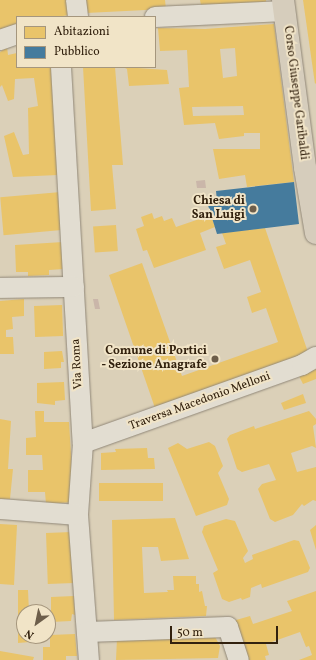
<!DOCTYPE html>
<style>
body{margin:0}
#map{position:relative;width:316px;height:660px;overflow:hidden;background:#dbd0b8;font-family:Vollkorn,serif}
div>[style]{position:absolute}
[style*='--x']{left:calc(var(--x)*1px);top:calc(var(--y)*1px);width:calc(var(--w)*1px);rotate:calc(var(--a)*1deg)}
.homes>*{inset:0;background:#e9c46a;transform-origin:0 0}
.public>*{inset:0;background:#457b9d}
.building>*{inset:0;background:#cab6a9}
.roads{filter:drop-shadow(0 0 1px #908778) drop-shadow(0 0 1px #908778)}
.minor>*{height:20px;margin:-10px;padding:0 10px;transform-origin:10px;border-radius:10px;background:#e2ddd1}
.major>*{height:22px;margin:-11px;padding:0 11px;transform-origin:11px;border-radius:11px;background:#d6cdbc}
.dots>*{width:11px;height:11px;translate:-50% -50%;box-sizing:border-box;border:2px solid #f1e4c7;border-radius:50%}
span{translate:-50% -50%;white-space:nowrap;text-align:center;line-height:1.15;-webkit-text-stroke:4px #f1e4c7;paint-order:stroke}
.street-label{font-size:12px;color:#32210e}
.poi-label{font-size:12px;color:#32210e;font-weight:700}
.right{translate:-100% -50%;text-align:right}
.legend{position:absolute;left:16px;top:16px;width:140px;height:52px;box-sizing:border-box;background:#f1e4c7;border:1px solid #a5967d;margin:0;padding:5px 7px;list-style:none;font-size:12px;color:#32210e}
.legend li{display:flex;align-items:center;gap:8px;height:20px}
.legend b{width:20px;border:1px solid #a5967d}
.north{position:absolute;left:16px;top:604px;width:40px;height:40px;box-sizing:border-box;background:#f1e4c7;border:1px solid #a5967d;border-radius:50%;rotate:213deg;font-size:11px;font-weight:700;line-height:16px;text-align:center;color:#32210e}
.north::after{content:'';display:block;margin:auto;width:14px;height:18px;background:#6d5e4a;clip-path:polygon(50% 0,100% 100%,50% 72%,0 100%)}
.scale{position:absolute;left:170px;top:626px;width:108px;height:18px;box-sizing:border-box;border:2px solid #32210e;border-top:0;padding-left:5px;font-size:12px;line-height:14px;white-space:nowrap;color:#32210e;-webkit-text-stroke:3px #f1e4c7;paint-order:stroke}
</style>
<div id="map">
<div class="homes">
<i style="clip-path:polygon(0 0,74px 0,75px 14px,57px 17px,17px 17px,17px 25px,0 30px)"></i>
<i style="clip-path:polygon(85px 0,165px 0,166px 9px,86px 13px)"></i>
<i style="clip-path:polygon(200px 0,266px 0,266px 5px,202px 11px)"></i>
<i style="clip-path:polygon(303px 0,316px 0,316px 83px,315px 84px)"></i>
<i style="clip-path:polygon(evenodd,274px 24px,294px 182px,247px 187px,245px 175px,219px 179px,213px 149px,260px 149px,260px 133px,244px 133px,244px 136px,219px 139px,215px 123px,184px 125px,179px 88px,189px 87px,187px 50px,160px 51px,158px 28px,205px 29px,274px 24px,235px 48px,237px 76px,223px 78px,220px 49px,235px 48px,274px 24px,243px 106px,244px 115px,193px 116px,192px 107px,243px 106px)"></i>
<i style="clip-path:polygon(7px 47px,8px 55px,17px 53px,17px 67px,56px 67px,58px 175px,13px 177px,4px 136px,14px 132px,23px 155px,29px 154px,28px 108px,38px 106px,34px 78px,15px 79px,14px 99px,8px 101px,2px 85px,0 87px,0 52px)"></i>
<i style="clip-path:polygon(83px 67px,115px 67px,123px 165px,112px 165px,116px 209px,91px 211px)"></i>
<i style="clip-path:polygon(123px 67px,167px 70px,169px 84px,129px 86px,127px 69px)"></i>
<i style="left:61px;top:192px;width:38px;height:61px;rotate:85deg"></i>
<i style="clip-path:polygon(152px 213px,154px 219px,162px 216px,164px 221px,172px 218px,176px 227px,211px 215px,215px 227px,200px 233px,206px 250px,154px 268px,147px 250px,143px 251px,136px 229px,144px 226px,141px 217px)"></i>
<i style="left:116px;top:225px;width:26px;height:23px;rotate:86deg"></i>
<i style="clip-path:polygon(265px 228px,309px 355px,155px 408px,109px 275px,142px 263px,182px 376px,278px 342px,266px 308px,252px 313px,247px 297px,261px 292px,250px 260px,224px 269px,216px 247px,226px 244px,222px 233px)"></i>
<i style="clip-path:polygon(63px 242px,64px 269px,49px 270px,49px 275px,28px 276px,28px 272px,16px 272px,15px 245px)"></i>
<i style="clip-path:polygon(24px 299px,24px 316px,12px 317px,13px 329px,6px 330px,6px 337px,13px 337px,14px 354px,0 354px,0 301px)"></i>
<i style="left:62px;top:305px;width:31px;height:28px;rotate:88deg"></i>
<i style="clip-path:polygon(62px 351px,64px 362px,61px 362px,61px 368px,44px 369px,44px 352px)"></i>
<i style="clip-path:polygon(316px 369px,316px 379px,303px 384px,299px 376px)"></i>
<i style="clip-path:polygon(64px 382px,65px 400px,55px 401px,55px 405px,37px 403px,37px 383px)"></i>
<i style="clip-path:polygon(303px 394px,306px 403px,284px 410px,281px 403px)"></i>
<i style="clip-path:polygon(35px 411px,44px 411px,44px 422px,69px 422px,74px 502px,46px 504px,45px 492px,28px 492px,28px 470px,43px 470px,42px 455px,26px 455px,26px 438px,36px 437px)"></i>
<i style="clip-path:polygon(309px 411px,316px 419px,316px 424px,313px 426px,316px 448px,312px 446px,291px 453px,297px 472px,316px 467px,316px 501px,313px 500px,304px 506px,302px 504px,293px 515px,275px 522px,270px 519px,258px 489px,262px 484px,276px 480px,269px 464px,242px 472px,237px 469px,227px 439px,230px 435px,254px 426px,255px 429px)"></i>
<i style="clip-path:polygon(0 419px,11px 421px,8px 469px,13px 469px,10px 499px,0 499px)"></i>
<i style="clip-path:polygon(209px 442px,215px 446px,223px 466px,218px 473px,229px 499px,227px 505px,196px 516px,168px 448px,178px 443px,187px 449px)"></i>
<i style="clip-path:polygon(147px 448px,148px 458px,154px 458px,155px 469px,101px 470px,101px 453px,116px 452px,115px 449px)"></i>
<i style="left:163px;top:483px;width:18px;height:64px;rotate:90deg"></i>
<i style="clip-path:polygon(175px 518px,189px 559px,161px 561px,158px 547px,142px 547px,144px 593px,168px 592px,167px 590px,174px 590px,173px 576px,196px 576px,196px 584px,199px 584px,199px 592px,202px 591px,205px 606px,207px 606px,206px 616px,114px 620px,112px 520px)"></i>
<i style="clip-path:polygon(226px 519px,235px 521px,248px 551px,243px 558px,245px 563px,253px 559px,252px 555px,294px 540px,299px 541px,310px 568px,308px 572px,262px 588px,261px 584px,251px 588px,250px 597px,242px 600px,241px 598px,229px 602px,222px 599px,213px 573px,218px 570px,202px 532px,204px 526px)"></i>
<i style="clip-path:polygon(0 524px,17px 525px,14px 585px,0 584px)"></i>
<i style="clip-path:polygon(316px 525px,316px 550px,310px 530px)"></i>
<i style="left:72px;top:532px;width:51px;height:26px;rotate:88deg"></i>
<i style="clip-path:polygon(18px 590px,28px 590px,29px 612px,24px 612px,24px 636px,30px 636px,30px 642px,18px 643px)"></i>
<i style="clip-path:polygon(316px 591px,316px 660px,299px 660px,312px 655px,309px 646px,306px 647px,300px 632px,266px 644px,269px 655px,265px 656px,266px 660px,242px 660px,229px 622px,250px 616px,253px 624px,292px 611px,287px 601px)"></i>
<i style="clip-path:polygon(74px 596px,75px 615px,72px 614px,71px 621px,51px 622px,51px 597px)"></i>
<i style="clip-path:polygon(213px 633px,220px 646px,218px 658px,116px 660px,117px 638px)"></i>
<i style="clip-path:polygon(75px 634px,77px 656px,66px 656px,66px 660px,43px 660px,43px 647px,50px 647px,50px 635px)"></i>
<i style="clip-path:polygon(0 651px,34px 657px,33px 660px,0 660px)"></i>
</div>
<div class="public">
<i style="clip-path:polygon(294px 182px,299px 224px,217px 234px,207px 202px,217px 201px,216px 191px)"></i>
</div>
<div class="building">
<i style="clip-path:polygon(205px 180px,206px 188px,197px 188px,196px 181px)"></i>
<i style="clip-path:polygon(93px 299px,98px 299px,100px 309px,95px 309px)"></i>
</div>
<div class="roads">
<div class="minor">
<i style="--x:76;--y:0;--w:17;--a:83"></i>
<i style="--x:155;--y:17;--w:130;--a:-2.6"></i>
<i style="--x:0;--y:40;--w:18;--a:-19"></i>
<i style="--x:61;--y:67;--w:377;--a:86.7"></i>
<i style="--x:83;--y:443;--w:72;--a:94"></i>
<i style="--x:78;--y:515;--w:145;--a:85.7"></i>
<i style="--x:0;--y:288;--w:74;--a:-0.8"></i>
<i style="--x:83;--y:443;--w:232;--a:-19.6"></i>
<i style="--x:302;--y:365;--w:16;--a:-30"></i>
<i style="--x:0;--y:509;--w:78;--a:4.4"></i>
<i style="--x:87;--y:632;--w:141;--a:-2"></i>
<i style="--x:228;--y:627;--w:35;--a:72"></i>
</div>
<div class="major">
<i style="--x:283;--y:0;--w:169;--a:82.5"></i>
<i style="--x:305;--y:168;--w:66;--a:80.4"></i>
</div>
</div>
<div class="dots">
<i style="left:253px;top:209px;background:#6d5e4a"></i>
<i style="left:215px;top:359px;background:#6d5e4a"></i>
</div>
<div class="street-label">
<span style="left:295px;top:93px;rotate:83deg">Corso Giuseppe Garibaldi</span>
<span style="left:78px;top:364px;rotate:-93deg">Via Roma</span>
<span style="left:200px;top:402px;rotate:-20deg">Traversa Macedonio Melloni</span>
</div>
<div class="poi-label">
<span class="right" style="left:245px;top:209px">Chiesa di<br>San Luigi</span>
<span class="right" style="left:207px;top:359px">Comune di Portici<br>- Sezione Anagrafe</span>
</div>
<ul class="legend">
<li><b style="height:11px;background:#e9c46a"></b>Abitazioni</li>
<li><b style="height:11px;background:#457b9d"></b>Pubblico</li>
</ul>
<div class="north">N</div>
<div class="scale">50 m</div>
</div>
